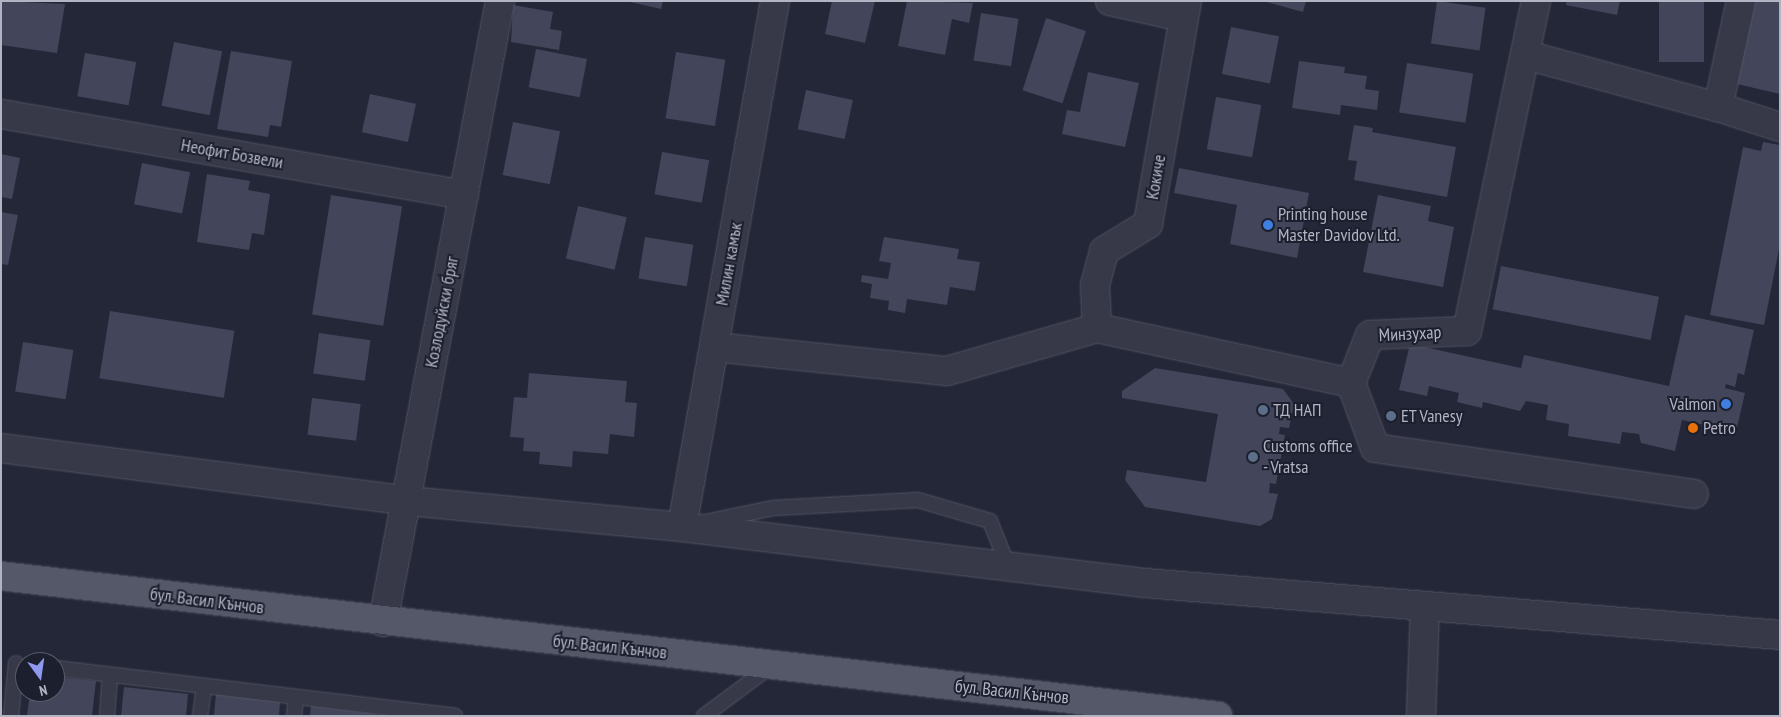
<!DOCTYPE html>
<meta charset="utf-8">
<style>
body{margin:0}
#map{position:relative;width:1781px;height:717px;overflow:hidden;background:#242738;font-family:"PT Sans Narrow",sans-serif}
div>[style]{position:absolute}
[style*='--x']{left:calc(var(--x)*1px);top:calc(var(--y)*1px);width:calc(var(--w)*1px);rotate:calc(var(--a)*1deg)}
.building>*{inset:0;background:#43455a;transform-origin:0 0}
.roads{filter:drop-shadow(0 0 1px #525463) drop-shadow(0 0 1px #525463)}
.service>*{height:14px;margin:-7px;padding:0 7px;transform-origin:7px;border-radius:7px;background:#373948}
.minor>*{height:28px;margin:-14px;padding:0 14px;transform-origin:14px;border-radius:14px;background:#373948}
.primary>*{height:28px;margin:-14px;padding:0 14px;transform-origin:14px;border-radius:14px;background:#555868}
.dots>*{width:14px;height:14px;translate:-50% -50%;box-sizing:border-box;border:2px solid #1c1f2d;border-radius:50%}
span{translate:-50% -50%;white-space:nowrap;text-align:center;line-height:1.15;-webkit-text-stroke:4px #1c1f2d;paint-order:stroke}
.street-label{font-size:18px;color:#b2b4c4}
.poi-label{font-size:18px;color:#b2b4c4}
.left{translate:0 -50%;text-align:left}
.right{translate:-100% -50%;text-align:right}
.frame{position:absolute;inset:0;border:2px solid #b2b4c4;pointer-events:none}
.north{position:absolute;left:15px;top:652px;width:50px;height:50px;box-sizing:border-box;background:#1c1f2d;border:1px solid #585b69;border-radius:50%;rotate:166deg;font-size:14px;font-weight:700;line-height:20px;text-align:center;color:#b2b4c4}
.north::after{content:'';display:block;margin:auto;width:18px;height:22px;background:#8d98ee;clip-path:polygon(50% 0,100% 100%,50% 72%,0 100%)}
</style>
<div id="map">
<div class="building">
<i style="clip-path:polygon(1px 1px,65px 4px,57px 53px,1px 45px)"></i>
<i style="clip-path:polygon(626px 1px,663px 1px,661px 9px)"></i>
<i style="clip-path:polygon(832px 1px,875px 1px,865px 43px,825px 34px)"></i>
<i style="clip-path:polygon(907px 1px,973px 3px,969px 23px,952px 19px,945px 55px,898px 46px)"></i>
<i style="clip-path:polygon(1263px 1px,1306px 1px,1303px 12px)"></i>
<i style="left:1437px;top:1px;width:49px;height:43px;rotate:8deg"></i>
<i style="clip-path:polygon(1567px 1px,1620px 1px,1617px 15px,1566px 5px)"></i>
<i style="left:1659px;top:1px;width:45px;height:61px"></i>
<i style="clip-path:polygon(1755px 1px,1780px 1px,1780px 94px,1737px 84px)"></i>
<i style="clip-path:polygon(513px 5px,553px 12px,550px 29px,562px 31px,559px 50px,511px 42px)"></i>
<i style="left:981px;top:13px;width:38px;height:48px;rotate:9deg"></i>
<i style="left:1046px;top:18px;width:42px;height:76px;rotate:18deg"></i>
<i style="left:1231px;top:27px;width:49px;height:48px;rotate:11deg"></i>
<i style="left:174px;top:42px;width:49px;height:65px;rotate:11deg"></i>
<i style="left:536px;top:49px;width:52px;height:39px;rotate:11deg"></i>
<i style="clip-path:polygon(231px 51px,292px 61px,281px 127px,270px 125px,268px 137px,217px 129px)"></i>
<i style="left:676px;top:52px;width:50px;height:67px;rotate:9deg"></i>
<i style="left:85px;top:53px;width:52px;height:44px;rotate:10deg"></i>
<i style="clip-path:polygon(1299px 61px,1345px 67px,1344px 73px,1367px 76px,1365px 89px,1379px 91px,1377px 110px,1341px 105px,1340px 115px,1292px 108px)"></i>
<i style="left:1407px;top:63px;width:67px;height:50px;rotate:9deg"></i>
<i style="clip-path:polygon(1088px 72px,1139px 83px,1125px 147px,1062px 134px,1067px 110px,1080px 112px)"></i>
<i style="left:806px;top:90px;width:48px;height:40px;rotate:12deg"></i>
<i style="left:370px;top:94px;width:47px;height:39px;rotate:12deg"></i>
<i style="left:1216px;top:97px;width:46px;height:53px;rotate:10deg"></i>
<i style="left:513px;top:122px;width:48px;height:54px;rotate:11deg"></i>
<i style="clip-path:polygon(1354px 125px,1373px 128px,1372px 132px,1456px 147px,1447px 197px,1354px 180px,1357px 161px,1348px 160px)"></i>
<i style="clip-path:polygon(1763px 142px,1780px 145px,1780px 244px,1764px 325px,1710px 315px,1743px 147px,1761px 151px)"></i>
<i style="left:662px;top:152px;width:48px;height:43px;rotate:10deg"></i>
<i style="clip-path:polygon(1px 154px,20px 158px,12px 199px,1px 197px)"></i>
<i style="left:142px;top:163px;width:49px;height:42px;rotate:11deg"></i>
<i style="clip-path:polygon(1179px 168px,1309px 193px,1297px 258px,1230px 244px,1237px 205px,1174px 193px)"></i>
<i style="clip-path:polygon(207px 174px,250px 181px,248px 190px,270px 194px,264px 235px,252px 233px,249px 250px,197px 242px)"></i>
<i style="left:331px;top:195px;width:72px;height:121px;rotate:9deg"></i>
<i style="clip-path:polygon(1378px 195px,1431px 206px,1428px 221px,1454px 227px,1443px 287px,1363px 272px)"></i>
<i style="left:578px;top:206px;width:50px;height:54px;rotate:13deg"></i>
<i style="clip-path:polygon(1px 212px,18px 215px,8px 265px,1px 264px)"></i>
<i style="left:645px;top:237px;width:49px;height:42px;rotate:9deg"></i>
<i style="clip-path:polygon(884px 237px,959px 249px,957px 259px,980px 262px,975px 291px,950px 287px,947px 305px,907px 299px,905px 313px,888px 310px,889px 301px,870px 298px,872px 284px,861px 282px,862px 275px,888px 279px,891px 263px,879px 261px)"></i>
<i style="left:1501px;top:266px;width:161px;height:44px;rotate:11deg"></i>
<i style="left:110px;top:311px;width:126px;height:68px;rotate:9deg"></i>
<i style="clip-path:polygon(1685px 315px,1754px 330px,1744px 375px,1738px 373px,1735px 387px,1726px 384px,1725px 388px,1745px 393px,1736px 432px,1682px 420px,1675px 451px,1641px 443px,1639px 434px,1622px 432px,1620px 444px,1568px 436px,1569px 424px,1546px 420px,1548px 405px,1526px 401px,1520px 411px,1483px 402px,1482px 408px,1457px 402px,1459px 393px,1429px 386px,1427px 396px,1399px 390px,1410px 344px,1521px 368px,1524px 355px,1669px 386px)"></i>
<i style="left:319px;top:333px;width:52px;height:41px;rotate:8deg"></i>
<i style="left:23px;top:342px;width:51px;height:50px;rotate:9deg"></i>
<i style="clip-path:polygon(1155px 368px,1283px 389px,1294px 404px,1289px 428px,1280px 427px,1279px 434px,1285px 435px,1276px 484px,1270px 483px,1269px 493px,1278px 494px,1272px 519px,1260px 526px,1145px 507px,1125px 480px,1127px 470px,1206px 482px,1218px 414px,1122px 398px,1122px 391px)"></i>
<i style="clip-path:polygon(529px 373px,627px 381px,625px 402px,637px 403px,634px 437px,610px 434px,608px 454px,573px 451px,572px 467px,539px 464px,540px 452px,523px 451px,524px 438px,510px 437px,514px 397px,527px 398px)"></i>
<i style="left:312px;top:398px;width:49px;height:37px;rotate:7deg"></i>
<i style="clip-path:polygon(55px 677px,96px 681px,92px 716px,27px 716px,30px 692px,55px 692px)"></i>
<i style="clip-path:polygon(124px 687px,188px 694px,186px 716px,121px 716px)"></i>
<i style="clip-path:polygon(216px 694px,280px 702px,279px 716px,214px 716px)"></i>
<i style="clip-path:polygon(311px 706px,375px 714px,375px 716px,310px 716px)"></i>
</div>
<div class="roads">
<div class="service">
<i style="--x:705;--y:522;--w:69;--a:-11.6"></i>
<i style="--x:773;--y:508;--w:145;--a:-3.2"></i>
<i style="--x:918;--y:500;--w:75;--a:16.3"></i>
<i style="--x:990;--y:521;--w:48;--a:68.2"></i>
<i style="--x:55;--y:668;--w:403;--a:6.8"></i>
<i style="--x:11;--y:716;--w:53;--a:-84.6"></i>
<i style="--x:107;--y:716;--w:41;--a:-85.8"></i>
<i style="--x:200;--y:716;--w:30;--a:-82"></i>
<i style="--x:294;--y:716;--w:19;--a:-84"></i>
<i style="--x:704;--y:716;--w:84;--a:-36.7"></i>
</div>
<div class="minor">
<i style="--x:1110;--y:1;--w:75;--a:12.4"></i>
<i style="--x:1536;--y:1;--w:337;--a:101.8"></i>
<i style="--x:1467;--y:331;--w:97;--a:177.6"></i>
<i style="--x:1370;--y:335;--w:52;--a:111.6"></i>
<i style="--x:1351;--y:383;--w:69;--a:69.7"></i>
<i style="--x:1375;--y:448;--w:322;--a:8.2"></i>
<i style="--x:1526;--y:55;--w:199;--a:15.2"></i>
<i style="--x:1718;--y:107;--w:108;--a:-77.8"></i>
<i style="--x:1718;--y:107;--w:65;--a:17.9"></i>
<i style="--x:1;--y:114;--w:470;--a:9.9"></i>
<i style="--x:1097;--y:328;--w:43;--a:-92.7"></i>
<i style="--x:1095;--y:285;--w:35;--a:-75"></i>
<i style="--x:1104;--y:251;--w:52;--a:-31.5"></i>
<i style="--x:1148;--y:224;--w:226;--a:-80.1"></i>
<i style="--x:714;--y:347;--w:234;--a:5.9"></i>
<i style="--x:947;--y:371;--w:156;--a:-16"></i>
<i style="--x:1097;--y:328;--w:260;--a:12.2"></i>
<i style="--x:1;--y:448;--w:409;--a:7.4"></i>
<i style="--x:407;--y:501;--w:276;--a:5.4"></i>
<i style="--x:682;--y:527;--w:466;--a:6.9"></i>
<i style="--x:1145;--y:583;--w:637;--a:4.68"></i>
<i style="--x:682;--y:527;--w:534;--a:-79.97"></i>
<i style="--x:383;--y:622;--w:632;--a:-79.33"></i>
<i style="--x:1421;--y:716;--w:109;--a:-87.9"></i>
</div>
<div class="primary">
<i style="--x:1;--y:576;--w:1225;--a:6.56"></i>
</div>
</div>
<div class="dots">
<i style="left:1268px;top:225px;background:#3f7fe0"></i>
<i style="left:1726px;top:404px;background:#3f7fe0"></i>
<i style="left:1263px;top:410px;background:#5c6f8a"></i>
<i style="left:1391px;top:416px;background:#5c6f8a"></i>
<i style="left:1693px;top:428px;background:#e8710a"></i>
<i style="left:1253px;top:457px;background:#5c6f8a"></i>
</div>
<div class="street-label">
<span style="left:232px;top:154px;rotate:10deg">Неофит Бозвели</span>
<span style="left:1156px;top:177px;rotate:-80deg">Кокиче</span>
<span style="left:729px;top:264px;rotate:-80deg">Милин камък</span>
<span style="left:442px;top:312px;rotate:-79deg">Козлодуйски бряг</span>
<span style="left:1410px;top:334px;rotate:-3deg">Минзухар</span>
<span style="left:207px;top:601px;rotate:7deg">бул. Васил Кънчов</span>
<span style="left:610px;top:647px;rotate:6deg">бул. Васил Кънчов</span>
<span style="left:1012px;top:692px;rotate:6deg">бул. Васил Кънчов</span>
</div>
<div class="poi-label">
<span class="left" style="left:1278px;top:225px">Printing house<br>Master Davidov Ltd.</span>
<span class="right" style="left:1716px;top:404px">Valmon</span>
<span class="left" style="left:1273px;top:410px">ТД НАП</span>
<span class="left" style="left:1401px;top:416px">ET Vanesy</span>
<span class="left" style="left:1703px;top:428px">Petro</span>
<span class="left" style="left:1263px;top:457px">Customs office<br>- Vratsa</span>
</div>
<div class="frame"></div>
<div class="north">N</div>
</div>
